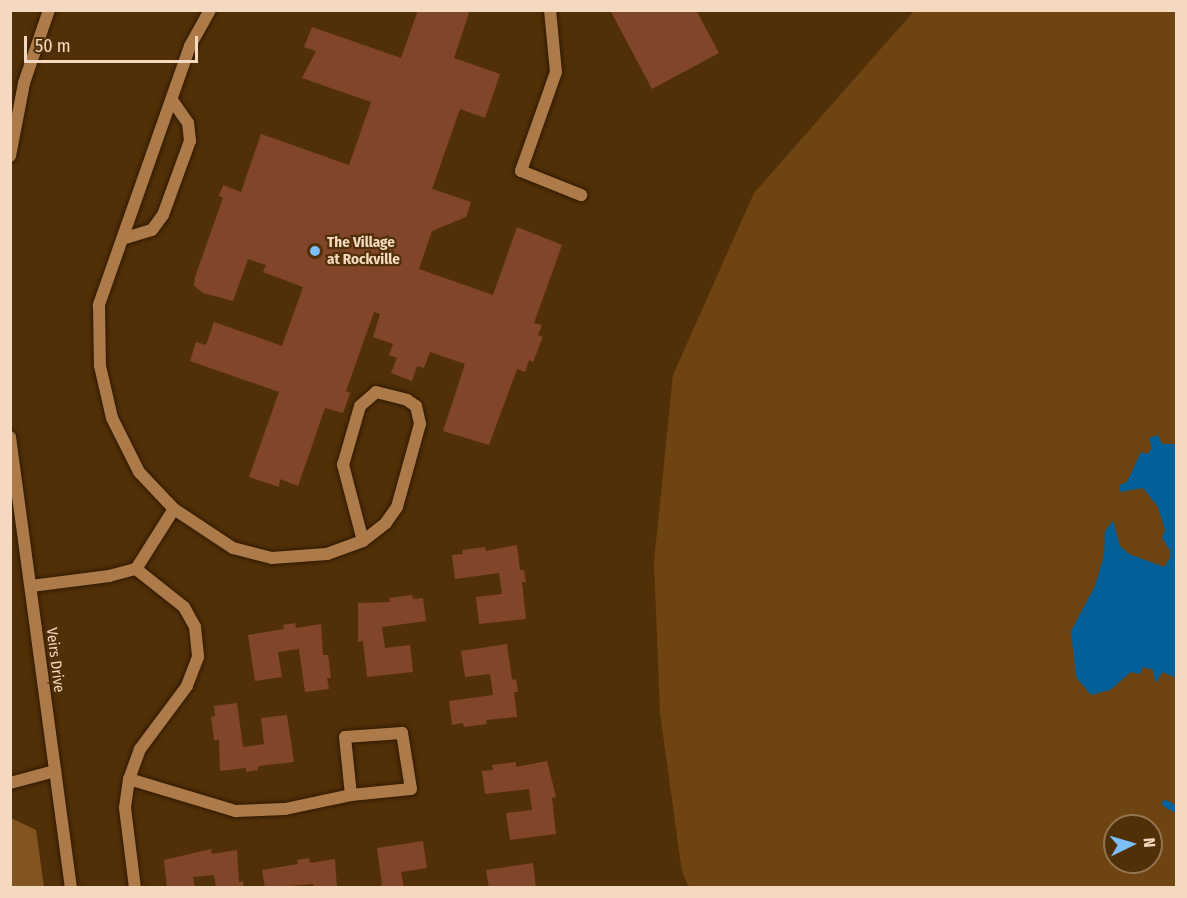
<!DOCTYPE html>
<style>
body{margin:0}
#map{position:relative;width:1187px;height:898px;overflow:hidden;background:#523007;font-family:"Fira Sans Condensed",sans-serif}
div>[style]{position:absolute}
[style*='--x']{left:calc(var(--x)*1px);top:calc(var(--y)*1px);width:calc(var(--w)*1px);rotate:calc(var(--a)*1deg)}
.green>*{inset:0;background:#6e4412}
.forest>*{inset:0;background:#815421}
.water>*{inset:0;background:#046099}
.stream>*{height:7px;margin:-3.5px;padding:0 3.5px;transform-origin:3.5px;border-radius:3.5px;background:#046099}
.building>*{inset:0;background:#81462a}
.roads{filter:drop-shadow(0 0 2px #311a01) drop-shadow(0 0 2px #311a01)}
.service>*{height:12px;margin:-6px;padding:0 6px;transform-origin:6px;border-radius:6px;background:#ac7b49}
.minor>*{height:12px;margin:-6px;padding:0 6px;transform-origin:6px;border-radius:6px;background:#ac7b49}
.tertiary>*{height:12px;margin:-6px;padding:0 6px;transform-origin:6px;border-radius:6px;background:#ac7b49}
.dots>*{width:16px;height:16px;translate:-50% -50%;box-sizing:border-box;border:3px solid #523007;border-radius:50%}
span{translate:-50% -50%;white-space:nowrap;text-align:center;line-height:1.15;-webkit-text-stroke:4.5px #523007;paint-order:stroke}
.poi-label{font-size:15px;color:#f4d9c0;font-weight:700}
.left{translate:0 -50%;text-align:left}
.street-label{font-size:15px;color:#f4d9c0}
.frame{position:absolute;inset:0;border:12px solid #f4d9c0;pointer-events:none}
.north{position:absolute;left:1103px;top:814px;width:60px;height:60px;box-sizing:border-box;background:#523007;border:2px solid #937451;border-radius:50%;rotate:85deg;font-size:16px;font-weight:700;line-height:24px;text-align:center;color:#f4d9c0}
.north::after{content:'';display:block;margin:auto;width:21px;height:27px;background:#7bbef8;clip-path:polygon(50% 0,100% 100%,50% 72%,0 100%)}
.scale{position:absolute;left:24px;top:36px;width:174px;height:27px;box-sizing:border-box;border:3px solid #f4d9c0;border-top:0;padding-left:8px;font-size:18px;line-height:21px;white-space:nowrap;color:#f4d9c0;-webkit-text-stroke:4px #523007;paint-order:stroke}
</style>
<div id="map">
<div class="green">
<i style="clip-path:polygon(evenodd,914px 11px,1176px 11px,1176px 887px,689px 887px,682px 872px,660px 713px,654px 562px,673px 375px,754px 193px,914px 11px,1115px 826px,1151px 826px,1151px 862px,1115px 862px,1115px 826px)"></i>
</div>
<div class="forest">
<i style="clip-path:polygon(11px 818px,36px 830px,44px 887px,11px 887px)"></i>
</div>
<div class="water">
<i style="clip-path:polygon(1158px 435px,1162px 444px,1176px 444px,1176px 678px,1163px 672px,1155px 683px,1153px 670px,1143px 667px,1140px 674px,1131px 672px,1110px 690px,1091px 695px,1076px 677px,1071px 631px,1095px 586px,1104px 555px,1105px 531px,1113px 521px,1120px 546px,1129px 554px,1164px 567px,1170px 558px,1170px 550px,1162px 538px,1165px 530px,1158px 507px,1143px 488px,1120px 492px,1120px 485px,1127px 482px,1141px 452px,1147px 454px,1152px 449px,1149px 438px)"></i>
</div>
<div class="stream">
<i style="--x:1165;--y:803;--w:13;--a:29"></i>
</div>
<div class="building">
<i style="clip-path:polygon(418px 10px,470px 10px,454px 58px,500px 74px,485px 118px,460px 109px,432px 189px,471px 202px,466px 217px,432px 231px,419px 269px,493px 295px,517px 227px,562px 245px,534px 323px,542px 325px,538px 335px,543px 337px,533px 362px,529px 360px,525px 372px,517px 369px,489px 445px,443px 431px,465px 364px,430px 352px,424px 368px,417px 366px,412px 381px,391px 373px,397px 358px,389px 355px,393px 344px,373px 337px,380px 314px,374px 312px,346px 391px,350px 393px,343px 413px,325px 408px,298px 486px,280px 479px,279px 487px,249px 477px,279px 392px,190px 361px,196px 342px,206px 345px,214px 322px,282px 346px,303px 287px,263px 272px,266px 265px,248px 259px,233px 301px,203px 293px,194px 286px,195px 277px,223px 198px,219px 196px,223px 185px,241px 192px,261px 134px,349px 165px,371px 102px,302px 78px,316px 51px,304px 47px,312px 27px,401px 58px)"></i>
<i style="clip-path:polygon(610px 10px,696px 10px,719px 53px,652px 89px)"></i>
<i style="clip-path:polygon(517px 545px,520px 570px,524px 570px,526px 582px,522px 582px,526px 619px,479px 624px,476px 597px,502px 594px,499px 573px,455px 579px,452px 555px,463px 554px,462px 550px,485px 547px,486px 551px)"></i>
<i style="clip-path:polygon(412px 595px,413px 599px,423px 598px,426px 621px,382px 627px,385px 648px,410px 645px,413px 672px,367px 677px,363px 641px,358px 642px,358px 603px,390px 602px,389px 598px)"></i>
<i style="clip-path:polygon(295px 623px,296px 628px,321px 624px,323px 655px,328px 655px,331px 678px,327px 678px,329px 689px,305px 692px,299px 649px,278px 652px,282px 677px,255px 681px,248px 635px,284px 629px,283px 625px)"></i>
<i style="clip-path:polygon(507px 644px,512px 680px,516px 679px,518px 692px,514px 692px,517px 717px,486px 720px,487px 724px,464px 727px,463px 723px,452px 725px,449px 701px,493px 695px,490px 674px,465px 677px,461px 651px)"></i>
<i style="clip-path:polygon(237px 703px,243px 747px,264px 744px,261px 718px,287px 715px,294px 762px,258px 766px,258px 770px,246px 772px,246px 768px,220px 771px,219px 740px,214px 740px,211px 717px,215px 716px,214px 706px)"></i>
<i style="clip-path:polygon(547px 761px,556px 797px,552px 798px,556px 834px,510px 840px,506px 813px,532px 810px,529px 789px,485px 794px,482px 771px,493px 770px,492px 765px,516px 762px,516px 767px)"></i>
<i style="clip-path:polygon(423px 841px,427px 868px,401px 872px,404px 888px,378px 888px,382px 884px,377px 848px)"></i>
<i style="clip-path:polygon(211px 849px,212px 854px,237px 850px,239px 882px,243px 881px,244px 888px,216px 888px,214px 875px,193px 877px,195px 888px,167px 888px,164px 860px)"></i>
<i style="clip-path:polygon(309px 858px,310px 863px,335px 859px,337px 888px,314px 888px,313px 884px,265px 888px,262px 870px,298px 864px,297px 860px)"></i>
<i style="clip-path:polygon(533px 863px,536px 888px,489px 888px,486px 870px)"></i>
</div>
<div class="roads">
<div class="service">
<i style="--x:210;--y:10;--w:41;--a:119.1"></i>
<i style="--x:190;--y:46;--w:275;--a:109.4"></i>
<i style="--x:99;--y:305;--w:61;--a:89.1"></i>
<i style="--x:100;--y:366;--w:53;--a:77"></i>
<i style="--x:112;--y:418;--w:60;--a:63.4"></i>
<i style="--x:139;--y:472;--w:51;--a:46.6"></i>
<i style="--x:174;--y:509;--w:71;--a:33.5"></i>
<i style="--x:233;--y:548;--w:40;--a:14.4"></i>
<i style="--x:272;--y:558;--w:55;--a:-4.2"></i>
<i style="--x:327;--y:554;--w:38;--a:-20"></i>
<i style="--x:550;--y:10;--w:62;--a:84.5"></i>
<i style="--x:556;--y:72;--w:105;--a:109.5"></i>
<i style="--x:521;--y:171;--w:65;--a:21.8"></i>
<i style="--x:122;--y:239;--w:31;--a:-17"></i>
<i style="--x:152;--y:230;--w:19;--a:-54"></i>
<i style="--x:163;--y:215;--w:79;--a:-70"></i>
<i style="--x:190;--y:141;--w:18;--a:-96"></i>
<i style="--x:188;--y:123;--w:29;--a:-125"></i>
<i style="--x:376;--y:392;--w:32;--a:14"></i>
<i style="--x:407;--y:400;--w:11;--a:34"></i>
<i style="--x:416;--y:406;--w:18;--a:77"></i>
<i style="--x:420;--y:424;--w:86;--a:105.5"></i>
<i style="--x:397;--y:507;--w:19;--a:125"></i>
<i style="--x:386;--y:523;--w:29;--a:142"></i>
<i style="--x:363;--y:541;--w:79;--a:-104.7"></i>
<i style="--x:343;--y:465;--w:61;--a:-73.9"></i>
<i style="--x:360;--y:406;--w:21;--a:-41"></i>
<i style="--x:136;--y:569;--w:61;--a:38.4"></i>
<i style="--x:184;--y:607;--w:23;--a:61"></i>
<i style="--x:195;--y:627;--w:30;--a:84"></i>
<i style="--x:198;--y:657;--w:31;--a:111"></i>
<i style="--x:187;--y:686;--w:79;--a:126.7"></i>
<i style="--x:140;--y:749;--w:32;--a:110"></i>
<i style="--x:129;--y:779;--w:112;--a:16.7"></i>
<i style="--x:236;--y:811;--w:49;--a:-2.3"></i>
<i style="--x:285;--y:809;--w:67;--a:-12"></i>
<i style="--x:351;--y:795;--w:60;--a:-5.7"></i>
<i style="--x:411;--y:789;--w:57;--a:-99.1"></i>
<i style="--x:402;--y:733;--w:57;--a:176"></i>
<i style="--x:345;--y:737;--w:58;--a:84.1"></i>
<i style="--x:31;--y:586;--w:79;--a:-7.3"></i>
<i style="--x:109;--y:576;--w:28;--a:-15"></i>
<i style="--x:136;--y:569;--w:71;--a:-57.7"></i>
<i style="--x:129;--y:779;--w:29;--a:98"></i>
<i style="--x:125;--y:808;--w:81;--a:82.9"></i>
</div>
<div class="minor">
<i style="--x:10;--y:783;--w:47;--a:-14.9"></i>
</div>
<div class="tertiary">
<i style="--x:10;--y:156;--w:74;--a:-79.1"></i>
<i style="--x:24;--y:83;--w:77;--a:-71.1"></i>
<i style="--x:10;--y:437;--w:455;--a:82.3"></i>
</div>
</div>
<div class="dots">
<i style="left:315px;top:251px;background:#7bbef8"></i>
</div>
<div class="poi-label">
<span class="left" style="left:327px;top:251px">The Village<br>at Rockville</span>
</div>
<div class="street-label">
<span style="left:55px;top:660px;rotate:83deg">Veirs Drive</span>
</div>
<div class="frame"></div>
<div class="north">N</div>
<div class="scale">50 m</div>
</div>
